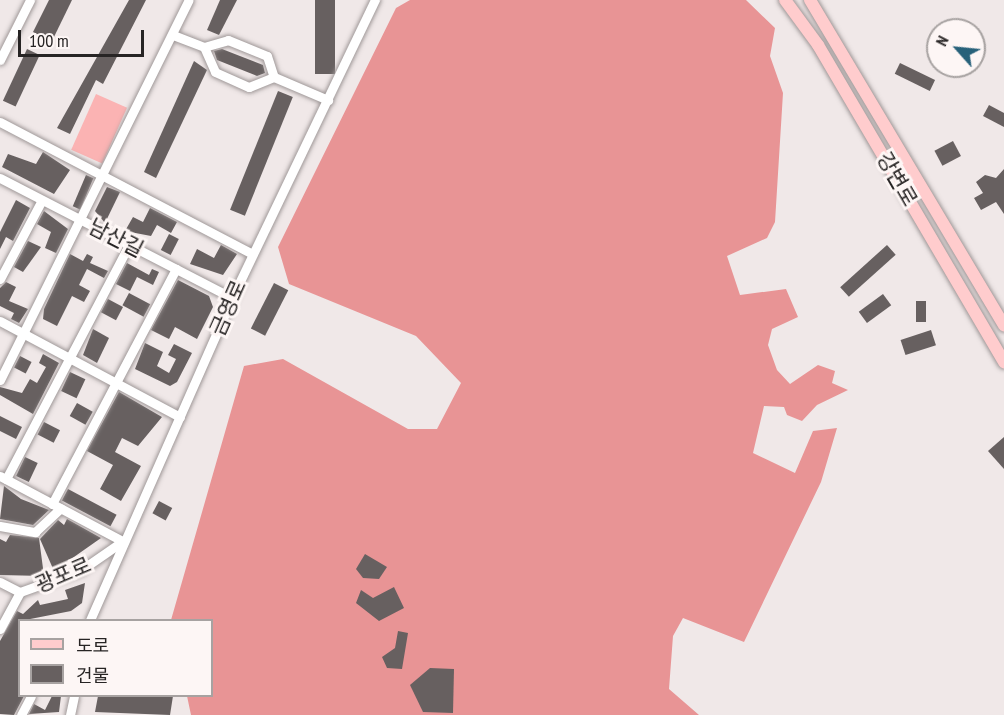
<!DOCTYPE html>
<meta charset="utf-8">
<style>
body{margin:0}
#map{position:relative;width:1004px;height:715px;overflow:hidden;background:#f0e8e8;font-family:"PT Sans Narrow","Noto Sans KR",sans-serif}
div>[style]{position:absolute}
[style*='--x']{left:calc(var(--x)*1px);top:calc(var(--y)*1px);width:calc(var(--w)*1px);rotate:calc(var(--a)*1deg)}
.green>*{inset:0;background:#fbb3b3;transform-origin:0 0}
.forest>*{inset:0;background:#e89495}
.building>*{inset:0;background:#676060;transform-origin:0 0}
.roads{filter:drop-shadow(0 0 2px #9f9898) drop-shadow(0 0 2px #9f9898)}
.minor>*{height:9px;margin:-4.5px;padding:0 4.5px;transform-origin:4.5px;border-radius:4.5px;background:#fff}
.major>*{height:12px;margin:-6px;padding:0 6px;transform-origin:6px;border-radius:6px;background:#ffcccd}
span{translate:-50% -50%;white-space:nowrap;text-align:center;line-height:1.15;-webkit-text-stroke:6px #fdf6f5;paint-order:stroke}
.street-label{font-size:21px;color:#272424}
.legend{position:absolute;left:18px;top:619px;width:195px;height:78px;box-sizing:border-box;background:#fdf6f5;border:2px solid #a7a2a1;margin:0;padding:8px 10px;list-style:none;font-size:18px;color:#272424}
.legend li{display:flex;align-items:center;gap:12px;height:30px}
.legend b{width:30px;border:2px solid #a7a2a1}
.north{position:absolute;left:926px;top:18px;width:60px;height:60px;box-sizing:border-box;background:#fdf6f5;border:2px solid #a7a2a1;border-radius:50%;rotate:297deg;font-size:16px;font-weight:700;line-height:24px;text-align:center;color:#272424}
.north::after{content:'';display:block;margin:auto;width:21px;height:27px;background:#27617a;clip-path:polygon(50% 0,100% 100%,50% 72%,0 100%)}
.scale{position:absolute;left:18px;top:30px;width:126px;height:27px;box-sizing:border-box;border:3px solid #272424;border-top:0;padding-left:8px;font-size:18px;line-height:21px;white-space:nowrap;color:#272424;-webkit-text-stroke:4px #fdf6f5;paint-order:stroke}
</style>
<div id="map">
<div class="green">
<i style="left:96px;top:94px;width:34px;height:61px;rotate:24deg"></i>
</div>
<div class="forest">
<i style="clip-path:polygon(410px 0,746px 0,775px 28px,770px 56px,783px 93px,775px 222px,767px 238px,727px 256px,740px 295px,786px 289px,798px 317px,772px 329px,768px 345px,777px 370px,790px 384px,818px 365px,835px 371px,832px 383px,848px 390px,817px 405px,802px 421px,787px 415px,784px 407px,764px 406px,753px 453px,795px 473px,813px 431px,837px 428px,821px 482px,744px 642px,683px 618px,673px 636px,669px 689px,699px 715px,191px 715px,187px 696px,212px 696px,212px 620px,171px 620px,244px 366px,283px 359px,408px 429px,437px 429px,461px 383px,416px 336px,289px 284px,278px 247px,396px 8px)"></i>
</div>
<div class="building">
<i style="clip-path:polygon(49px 0,72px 0,52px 41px,33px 32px)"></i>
<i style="clip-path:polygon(129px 0,146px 0,103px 84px,96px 80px,70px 134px,57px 128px)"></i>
<i style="clip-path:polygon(220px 0,237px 0,219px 35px,207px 30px)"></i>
<i style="left:315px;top:0;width:20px;height:74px"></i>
<i style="left:27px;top:49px;width:14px;height:57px;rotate:25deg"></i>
<i style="clip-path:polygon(222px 49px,263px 65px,265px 73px,257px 76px,217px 60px,214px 51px)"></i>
<i style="clip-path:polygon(194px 61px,207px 70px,156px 178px,144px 172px)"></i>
<i style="left:900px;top:63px;width:39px;height:12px;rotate:26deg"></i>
<i style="left:278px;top:91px;width:16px;height:128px;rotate:22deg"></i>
<i style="clip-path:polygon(989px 105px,1004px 113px,1004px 127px,983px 116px)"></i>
<i style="left:953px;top:141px;width:17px;height:21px;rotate:62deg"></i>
<i style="clip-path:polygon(43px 152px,70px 170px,54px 194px,2px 167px,8px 154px,36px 164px)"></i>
<i style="clip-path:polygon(1004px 169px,1004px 214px,996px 202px,981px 210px,974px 198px,983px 193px,976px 182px,985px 175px,996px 178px)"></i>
<i style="left:86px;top:175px;width:8px;height:34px;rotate:23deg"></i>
<i style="clip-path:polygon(107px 187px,120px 192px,105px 223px,95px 211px)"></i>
<i style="clip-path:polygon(16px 200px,30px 208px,13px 241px,6px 237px,0 249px,0 232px)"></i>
<i style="clip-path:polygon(150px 208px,177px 222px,171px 233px,157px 225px,151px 236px,125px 231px,133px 217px,143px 222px)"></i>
<i style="clip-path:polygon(44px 211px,68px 229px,56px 253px,45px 248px,51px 232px,37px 224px)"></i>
<i style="left:169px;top:234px;width:11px;height:18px;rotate:27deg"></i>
<i style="clip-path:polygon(28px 241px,41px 247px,23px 272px,14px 267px)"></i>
<i style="clip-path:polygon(221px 245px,237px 254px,223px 275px,190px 264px,197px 249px,214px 258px)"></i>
<i style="left:887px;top:245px;width:13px;height:63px;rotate:48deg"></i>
<i style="clip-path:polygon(70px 254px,83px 261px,87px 254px,93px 257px,90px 263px,108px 271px,104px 278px,87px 269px,79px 285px,90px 291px,84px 302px,72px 296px,57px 326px,43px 319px,44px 309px)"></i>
<i style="clip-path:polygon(127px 263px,149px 275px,152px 269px,159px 272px,153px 285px,137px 277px,130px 291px,116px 284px)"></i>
<i style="clip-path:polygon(178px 280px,209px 296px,213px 307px,197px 339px,175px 327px,169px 339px,151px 330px)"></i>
<i style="clip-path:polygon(6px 282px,16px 287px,9px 301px,28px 309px,19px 323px,11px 319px,14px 313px,0 306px,0 288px)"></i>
<i style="left:274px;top:283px;width:16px;height:51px;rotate:27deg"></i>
<i style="left:129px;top:293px;width:24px;height:14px;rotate:28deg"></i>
<i style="left:883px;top:294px;width:14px;height:30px;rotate:54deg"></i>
<i style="left:108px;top:299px;width:17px;height:15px;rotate:28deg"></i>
<i style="left:916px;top:301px;width:10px;height:21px"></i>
<i style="clip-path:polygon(93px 329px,109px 338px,97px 363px,83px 355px)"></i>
<i style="left:931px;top:330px;width:16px;height:32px;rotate:72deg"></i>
<i style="clip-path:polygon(145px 343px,163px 352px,157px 366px,169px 373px,176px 359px,168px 355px,174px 344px,192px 353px,177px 382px,170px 386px,135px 369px)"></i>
<i style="clip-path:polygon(43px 354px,59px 363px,33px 414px,0 395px,0 387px,22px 393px,30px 379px,37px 383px,46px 367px,39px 363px)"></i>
<i style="left:20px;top:356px;width:13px;height:13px;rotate:27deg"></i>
<i style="left:70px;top:372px;width:17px;height:21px;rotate:25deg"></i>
<i style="clip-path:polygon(119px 392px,162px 417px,138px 446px,122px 438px,115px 452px,141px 466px,121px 501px,100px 489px,113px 465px,87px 451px)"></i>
<i style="left:77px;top:403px;width:18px;height:15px;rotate:29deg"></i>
<i style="clip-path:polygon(0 416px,22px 427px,16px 439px,0 431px)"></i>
<i style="left:44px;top:422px;width:18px;height:14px;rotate:27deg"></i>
<i style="clip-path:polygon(1004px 437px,1004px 469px,988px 451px)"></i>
<i style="left:25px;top:457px;width:14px;height:21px;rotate:25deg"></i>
<i style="clip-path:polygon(4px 486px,21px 499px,49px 510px,33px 525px,0 519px)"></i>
<i style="left:68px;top:489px;width:55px;height:13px;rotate:28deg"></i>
<i style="left:159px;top:501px;width:15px;height:14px;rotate:28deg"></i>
<i style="clip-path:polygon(67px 519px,101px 538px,54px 571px,40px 539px,58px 520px,64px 525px)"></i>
<i style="clip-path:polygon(10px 535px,39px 538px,44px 576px,0 575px,0 539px,6px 542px)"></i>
<i style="clip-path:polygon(365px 554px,387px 567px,379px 579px,363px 578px,356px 569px)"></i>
<i style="clip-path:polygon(85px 583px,82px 603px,71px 611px,20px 621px,24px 696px,14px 715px,0 714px,0 641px,17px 611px,23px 614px,38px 600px,40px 605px,68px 599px,65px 590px)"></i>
<i style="clip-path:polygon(394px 587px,404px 608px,379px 621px,356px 603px,361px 590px,373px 598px)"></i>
<i style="clip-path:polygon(398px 631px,408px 633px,402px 669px,387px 668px,382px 657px,395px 648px)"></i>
<i style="clip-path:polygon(430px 668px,454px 669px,453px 713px,423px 712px,410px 685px)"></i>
<i style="clip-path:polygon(52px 696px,61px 696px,59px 712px,29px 714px,34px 704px,45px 710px)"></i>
<i style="clip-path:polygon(98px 696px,173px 696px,170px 715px,95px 712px)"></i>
</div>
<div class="roads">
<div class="minor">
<i style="--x:173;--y:35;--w:33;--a:21"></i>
<i style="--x:204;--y:47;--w:25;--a:-16"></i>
<i style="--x:228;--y:40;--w:42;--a:22.3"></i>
<i style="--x:267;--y:56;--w:22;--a:72"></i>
<i style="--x:204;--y:47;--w:27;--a:66"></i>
<i style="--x:215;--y:72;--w:37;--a:24"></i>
<i style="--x:249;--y:87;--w:27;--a:-22"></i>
<i style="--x:274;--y:77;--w:59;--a:23.1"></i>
<i style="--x:0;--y:60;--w:67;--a:-63.4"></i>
<i style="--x:0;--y:122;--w:285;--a:27.6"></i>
<i style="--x:0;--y:178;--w:261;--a:27.3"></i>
<i style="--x:0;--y:279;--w:89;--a:-62"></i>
<i style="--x:0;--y:321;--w:204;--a:28.1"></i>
<i style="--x:0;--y:380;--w:424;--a:-63.6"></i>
<i style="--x:0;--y:476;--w:138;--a:28"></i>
<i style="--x:6;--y:479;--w:264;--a:-62.3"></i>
<i style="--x:52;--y:504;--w:266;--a:-62.2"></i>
<i style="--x:0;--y:526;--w:36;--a:10"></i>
<i style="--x:35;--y:532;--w:35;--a:-43"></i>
<i style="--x:0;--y:582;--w:22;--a:27"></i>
<i style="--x:20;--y:592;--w:65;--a:-19.8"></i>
<i style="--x:81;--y:570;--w:47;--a:-34.7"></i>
<i style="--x:90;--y:620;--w:352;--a:-66.2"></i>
<i style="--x:232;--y:298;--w:331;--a:-64.4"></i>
<i style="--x:0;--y:629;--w:42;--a:-61.6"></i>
<i style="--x:21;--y:715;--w:21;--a:-62"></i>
<i style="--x:70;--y:715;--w:19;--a:-78"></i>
</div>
<div class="major">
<i style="--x:785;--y:0;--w:56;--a:53.7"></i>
<i style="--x:818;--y:45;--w:368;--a:59.6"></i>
<i style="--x:810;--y:0;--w:379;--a:59.2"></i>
</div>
</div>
<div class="street-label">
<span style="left:897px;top:179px;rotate:60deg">강변로</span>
<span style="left:116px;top:238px;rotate:27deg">남산길</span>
<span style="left:228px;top:308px;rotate:-66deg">금영로</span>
<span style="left:63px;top:575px;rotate:-23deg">광포로</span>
</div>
<ul class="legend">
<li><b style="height:8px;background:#ffcccd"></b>도로</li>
<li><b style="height:16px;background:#676060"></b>건물</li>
</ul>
<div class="north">N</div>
<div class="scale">100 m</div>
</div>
